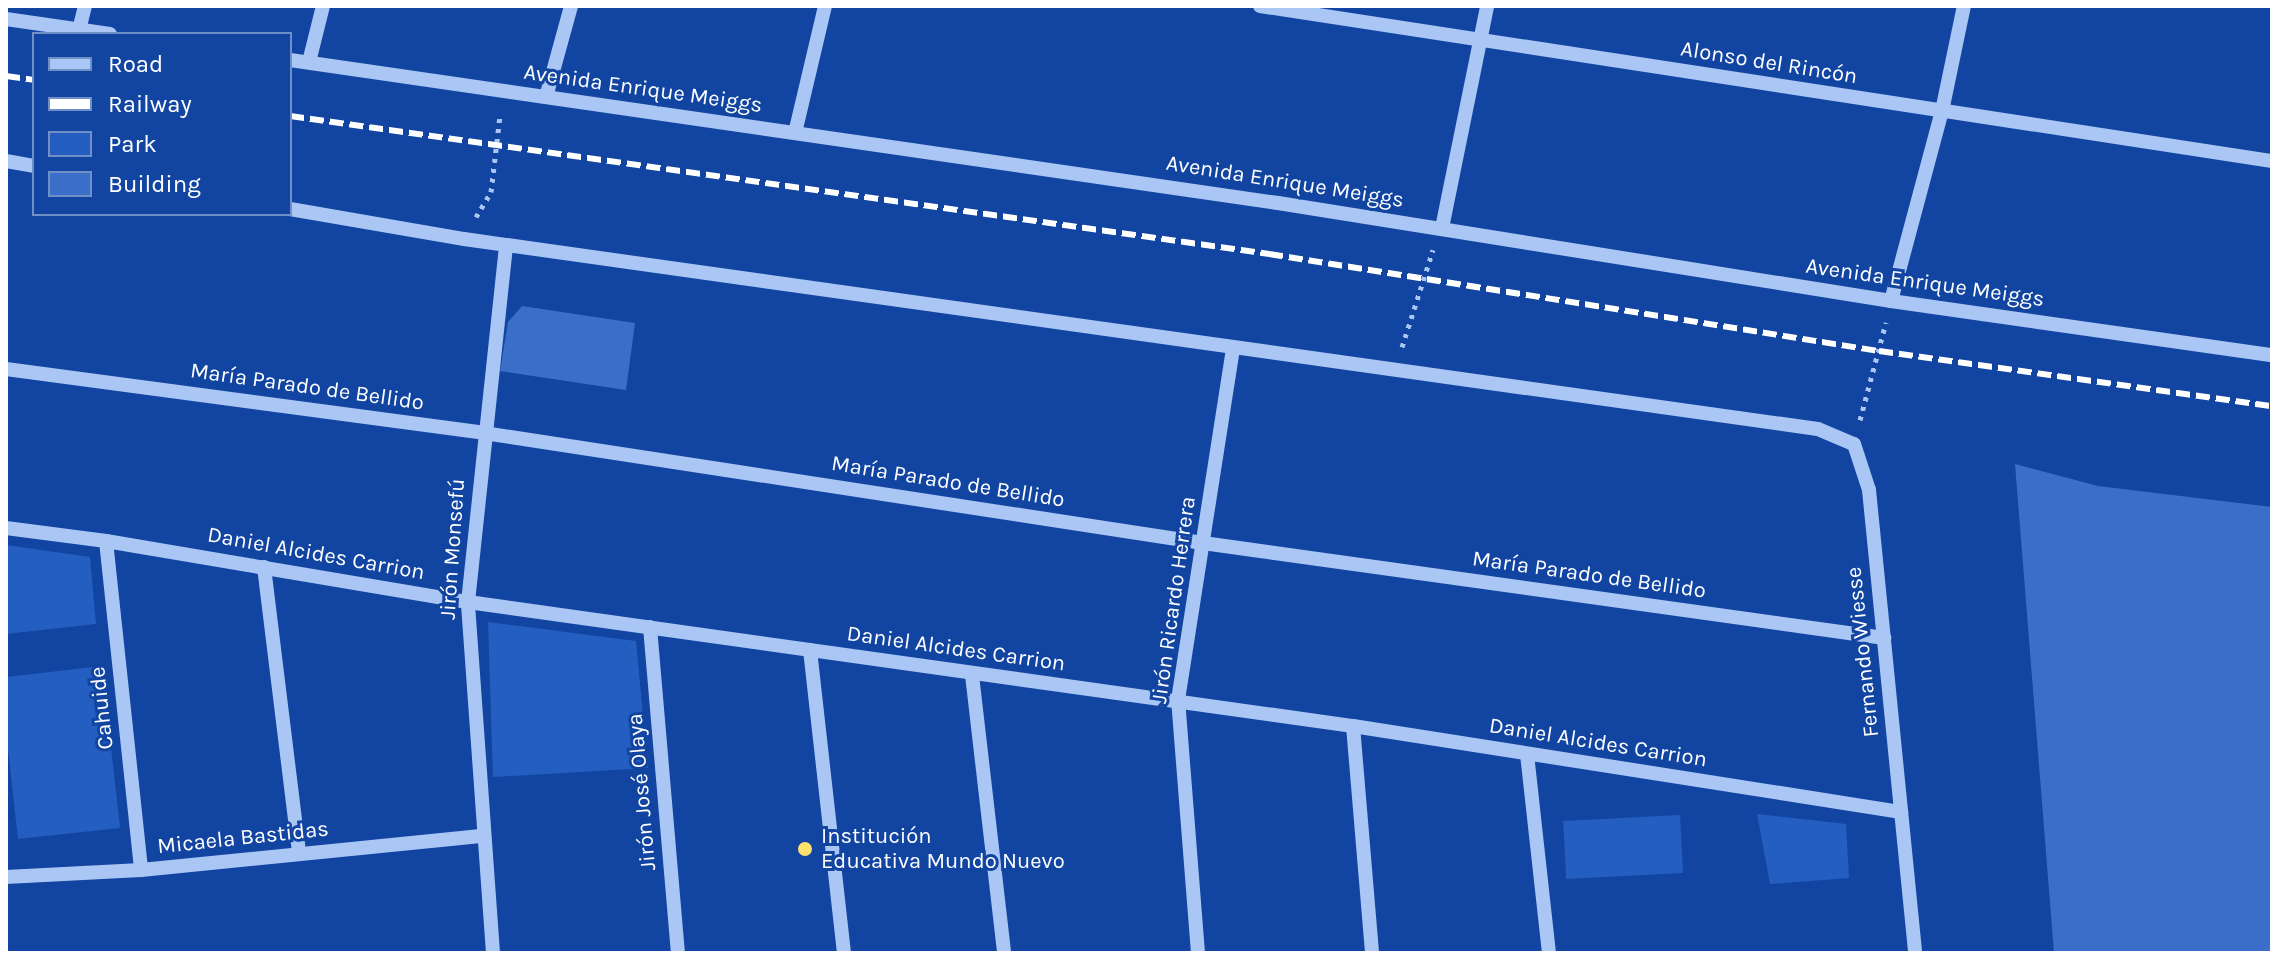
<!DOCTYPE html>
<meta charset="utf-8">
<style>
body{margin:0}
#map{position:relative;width:2278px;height:959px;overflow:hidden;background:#1145a1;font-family:Karla,sans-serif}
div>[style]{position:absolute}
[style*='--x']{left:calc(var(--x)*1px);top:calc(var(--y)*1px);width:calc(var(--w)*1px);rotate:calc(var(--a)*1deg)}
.green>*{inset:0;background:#245ec0;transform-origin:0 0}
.building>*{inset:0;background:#3a6ec8}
.path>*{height:5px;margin-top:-2.5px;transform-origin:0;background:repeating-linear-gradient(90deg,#aac6f5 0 4px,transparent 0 10px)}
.minor>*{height:14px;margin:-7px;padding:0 7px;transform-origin:7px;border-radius:7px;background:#aac6f5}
.rail>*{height:6px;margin-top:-3px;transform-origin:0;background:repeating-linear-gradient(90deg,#fff 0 14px,transparent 0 20px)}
.dots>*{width:22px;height:22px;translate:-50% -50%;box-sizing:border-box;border:4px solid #1145a1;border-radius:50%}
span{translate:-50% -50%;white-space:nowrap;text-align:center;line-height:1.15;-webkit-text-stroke:6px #1145a1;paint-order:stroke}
.street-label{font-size:22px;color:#fff}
.poi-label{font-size:22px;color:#fff}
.left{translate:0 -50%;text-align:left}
.frame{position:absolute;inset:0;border:8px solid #fff;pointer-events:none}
.legend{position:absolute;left:32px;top:32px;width:260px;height:184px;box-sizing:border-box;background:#1145a1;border:2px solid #708fc7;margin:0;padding:10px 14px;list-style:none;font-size:24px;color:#fff}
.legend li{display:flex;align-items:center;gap:16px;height:40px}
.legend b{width:40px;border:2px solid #708fc7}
</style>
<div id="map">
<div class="green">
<i style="clip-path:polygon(6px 545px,90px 557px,96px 624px,6px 634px)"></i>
<i style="clip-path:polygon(488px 622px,636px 641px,648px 768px,493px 777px)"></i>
<i style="clip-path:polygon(102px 666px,120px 828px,18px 839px,6px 732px,6px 677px)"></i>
<i style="clip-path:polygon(1757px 814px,1846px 824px,1849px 878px,1770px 884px)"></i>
<i style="left:1680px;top:815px;width:58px;height:117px;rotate:87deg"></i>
</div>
<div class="building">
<i style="clip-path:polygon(522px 306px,635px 323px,626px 390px,500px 371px,508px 322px)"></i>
<i style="clip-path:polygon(2015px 464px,2098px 486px,2272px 507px,2272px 953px,2054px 953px)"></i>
</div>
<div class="path">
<i style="--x:476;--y:217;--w:29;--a:-59"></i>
<i style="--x:491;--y:192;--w:78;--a:-83.3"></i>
<i style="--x:1402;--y:347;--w:102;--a:-72.3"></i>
<i style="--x:1860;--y:420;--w:101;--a:-75.1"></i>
</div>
<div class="minor">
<i style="--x:1260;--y:6;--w:1024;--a:8.71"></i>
<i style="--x:6;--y:19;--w:105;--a:8.2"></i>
<i style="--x:79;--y:30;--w:25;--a:-76"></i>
<i style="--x:290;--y:60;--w:998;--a:8.24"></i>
<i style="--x:1278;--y:203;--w:621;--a:9.08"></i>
<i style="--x:1891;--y:301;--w:385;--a:8.1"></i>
<i style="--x:309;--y:62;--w:58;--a:-76"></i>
<i style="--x:546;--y:97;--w:94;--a:-74.6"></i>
<i style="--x:795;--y:133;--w:130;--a:-76.7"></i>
<i style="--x:6;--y:161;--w:28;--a:10"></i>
<i style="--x:290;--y:209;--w:177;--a:9.8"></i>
<i style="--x:464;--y:239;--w:1367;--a:7.99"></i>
<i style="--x:1818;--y:429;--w:39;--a:23"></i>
<i style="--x:1854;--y:444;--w:48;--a:71.9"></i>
<i style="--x:1869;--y:490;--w:465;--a:84.3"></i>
<i style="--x:1442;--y:228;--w:227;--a:-78.5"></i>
<i style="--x:1891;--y:301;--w:197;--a:-75"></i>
<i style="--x:1942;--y:111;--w:107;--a:-78.2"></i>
<i style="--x:6;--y:369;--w:482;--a:7.6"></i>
<i style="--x:484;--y:433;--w:727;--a:8.7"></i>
<i style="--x:1203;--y:543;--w:688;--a:7.94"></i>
<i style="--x:6;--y:528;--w:101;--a:7.4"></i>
<i style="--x:106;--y:541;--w:367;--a:9.6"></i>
<i style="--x:468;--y:602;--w:894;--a:7.98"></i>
<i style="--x:1353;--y:726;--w:555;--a:8.92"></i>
<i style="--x:106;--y:541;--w:331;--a:83.9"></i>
<i style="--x:264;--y:567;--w:289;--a:83"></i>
<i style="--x:650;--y:627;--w:327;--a:85.1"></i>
<i style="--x:810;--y:650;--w:305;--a:83.6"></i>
<i style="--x:972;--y:675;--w:280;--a:83.4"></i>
<i style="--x:1353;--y:726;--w:228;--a:85.2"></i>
<i style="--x:1527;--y:754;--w:200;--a:83.7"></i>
<i style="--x:6;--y:877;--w:135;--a:-3"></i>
<i style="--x:141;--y:870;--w:344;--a:-5.7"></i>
<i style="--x:493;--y:953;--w:352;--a:-94.1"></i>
<i style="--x:468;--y:602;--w:359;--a:-83.9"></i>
<i style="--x:1198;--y:953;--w:254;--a:-94.5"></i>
<i style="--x:1178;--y:700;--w:355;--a:-81.1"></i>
</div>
<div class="rail">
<i style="--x:6;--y:76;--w:28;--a:8"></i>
<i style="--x:290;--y:116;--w:989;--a:8.02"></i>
<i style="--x:1269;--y:254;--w:618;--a:9.04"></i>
<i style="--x:1879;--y:351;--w:397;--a:8"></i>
</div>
<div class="dots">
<i style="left:805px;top:849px;background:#ffe16e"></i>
</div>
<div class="street-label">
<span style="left:1769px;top:63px;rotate:9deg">Alonso del Rincón</span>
<span style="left:643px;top:89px;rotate:8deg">Avenida Enrique Meiggs</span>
<span style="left:1285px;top:182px;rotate:9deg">Avenida Enrique Meiggs</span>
<span style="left:1925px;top:283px;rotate:8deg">Avenida Enrique Meiggs</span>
<span style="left:307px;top:387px;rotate:8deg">María Parado de Bellido</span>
<span style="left:948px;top:482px;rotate:9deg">María Parado de Bellido</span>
<span style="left:453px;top:549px;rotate:-86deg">Jirón Monsefú</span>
<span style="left:316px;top:554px;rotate:10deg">Daniel Alcides Carrion</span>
<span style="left:1589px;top:575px;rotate:8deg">María Parado de Bellido</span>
<span style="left:1174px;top:600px;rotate:-82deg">Jirón Ricardo Herrera</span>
<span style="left:956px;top:649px;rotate:8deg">Daniel Alcides Carrion</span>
<span style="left:1863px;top:652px;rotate:-96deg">Fernando Wiesse</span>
<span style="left:102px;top:708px;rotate:-96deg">Cahuide</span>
<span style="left:1598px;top:743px;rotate:9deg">Daniel Alcides Carrion</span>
<span style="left:642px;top:792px;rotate:-95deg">Jirón José Olaya</span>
<span style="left:243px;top:838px;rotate:-6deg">Micaela Bastidas</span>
</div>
<div class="poi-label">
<span class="left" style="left:821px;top:849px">Institución<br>Educativa Mundo Nuevo</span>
</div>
<div class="frame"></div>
<ul class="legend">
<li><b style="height:10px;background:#aac6f5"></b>Road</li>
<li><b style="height:10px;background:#fff"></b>Railway</li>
<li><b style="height:22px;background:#245ec0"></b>Park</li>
<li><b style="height:22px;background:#3a6ec8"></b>Building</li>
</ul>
</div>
